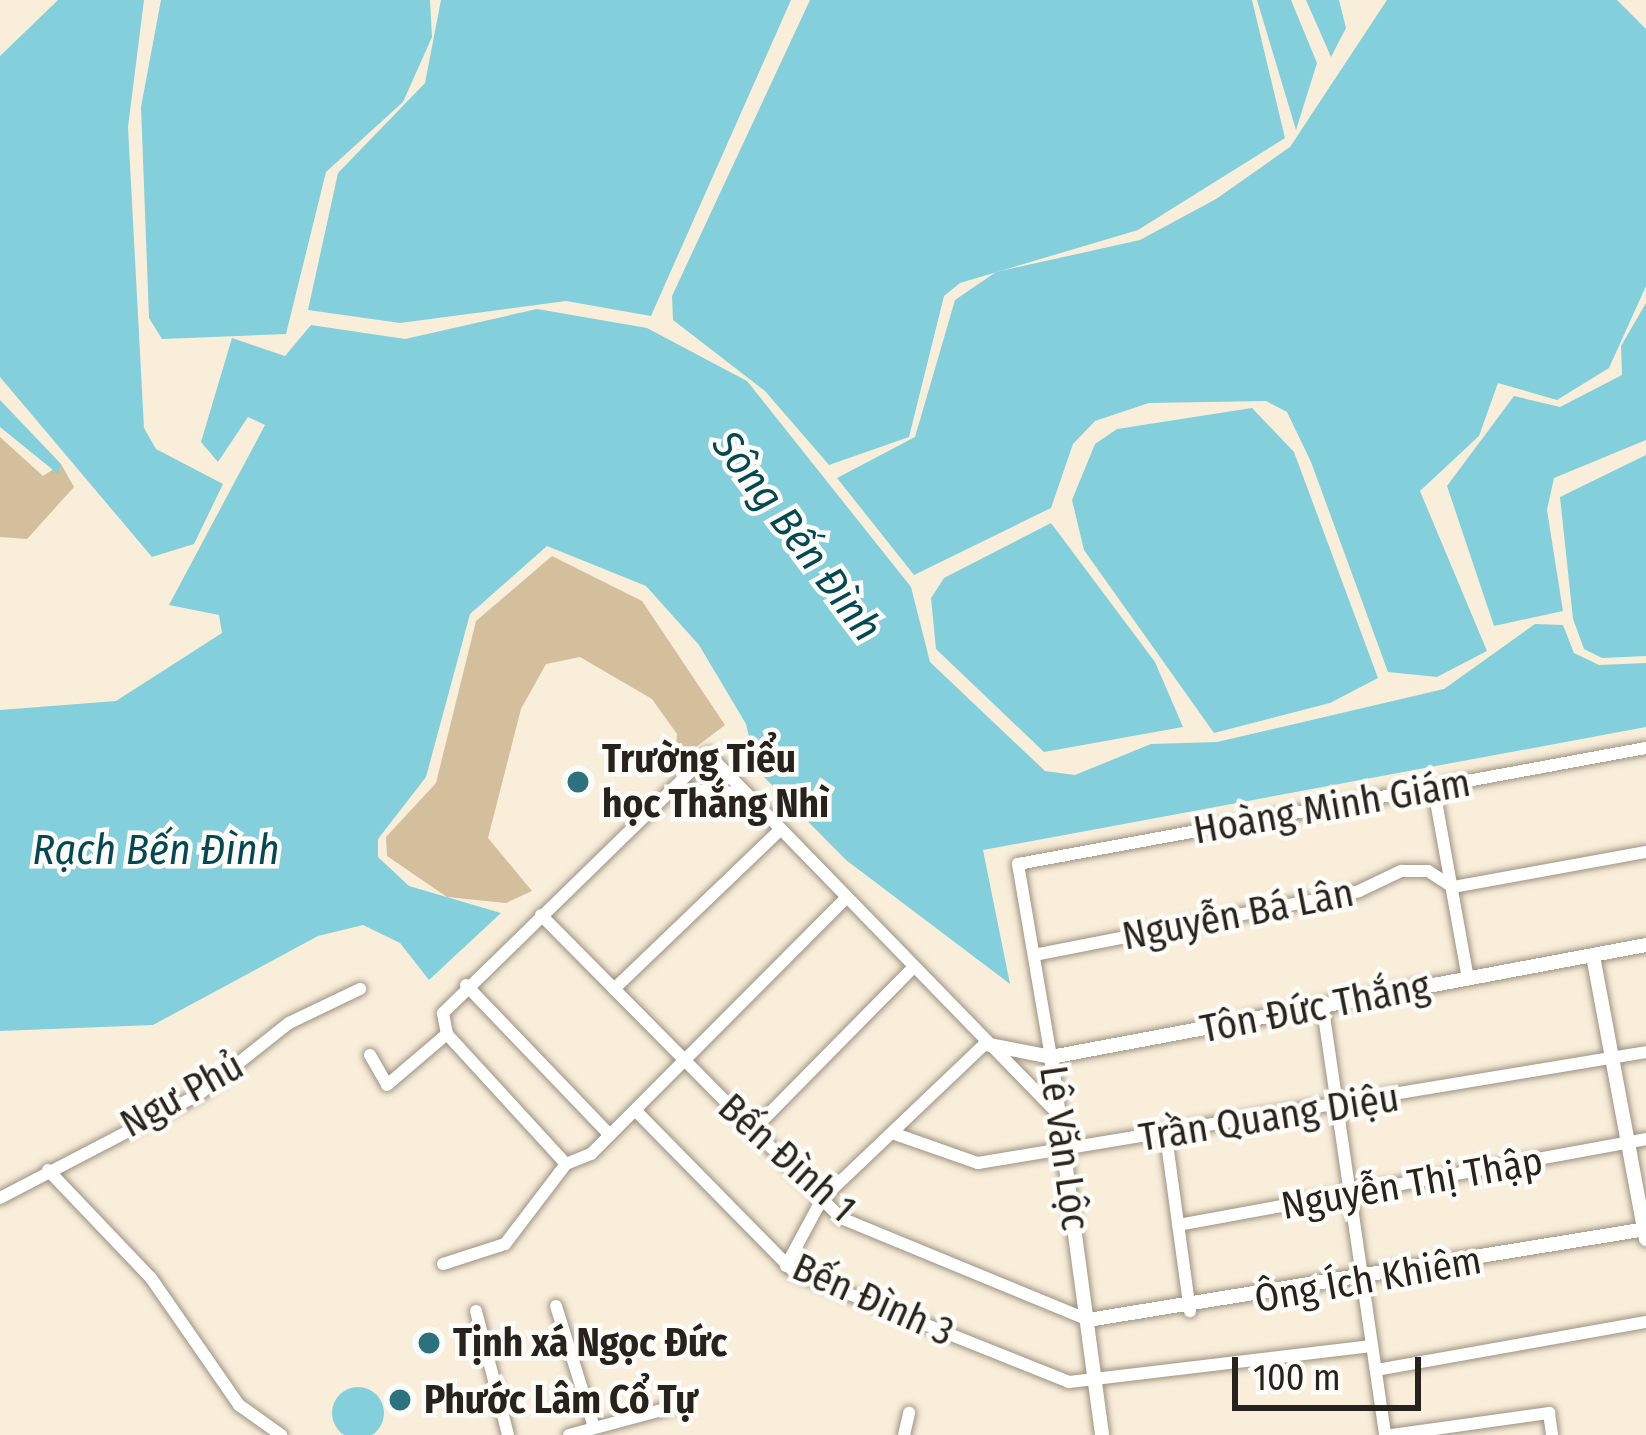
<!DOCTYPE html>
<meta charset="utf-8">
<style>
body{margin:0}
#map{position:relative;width:1646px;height:1435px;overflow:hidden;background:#f9eeda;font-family:"Fira Sans Condensed",sans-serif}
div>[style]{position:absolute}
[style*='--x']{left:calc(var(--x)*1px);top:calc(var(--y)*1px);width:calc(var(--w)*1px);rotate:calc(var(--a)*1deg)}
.green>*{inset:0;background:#d3bf9c}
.water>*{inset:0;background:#84cfdc}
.round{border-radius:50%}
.roads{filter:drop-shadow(0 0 3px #9c9280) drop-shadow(0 0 3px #9c9280)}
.minor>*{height:12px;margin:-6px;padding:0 6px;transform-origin:6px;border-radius:6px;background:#fff}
.tertiary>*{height:14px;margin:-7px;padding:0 7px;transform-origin:7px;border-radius:7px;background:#fff}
.dots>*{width:33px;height:33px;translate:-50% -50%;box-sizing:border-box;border:6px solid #fefcf8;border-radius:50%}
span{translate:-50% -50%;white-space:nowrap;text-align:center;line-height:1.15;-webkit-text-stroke:9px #fefcf8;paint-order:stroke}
.poi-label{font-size:39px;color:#27231c;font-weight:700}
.left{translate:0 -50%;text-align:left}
.street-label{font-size:39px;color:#27231c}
.water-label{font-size:42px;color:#024953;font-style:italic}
.scale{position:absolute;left:1232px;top:1357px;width:189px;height:54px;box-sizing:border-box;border:6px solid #27231c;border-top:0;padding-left:15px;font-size:36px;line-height:42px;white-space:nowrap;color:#27231c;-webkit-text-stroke:9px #fefcf8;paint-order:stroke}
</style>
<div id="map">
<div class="green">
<i style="clip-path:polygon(0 437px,43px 476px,61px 464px,74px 487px,27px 539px,0 537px)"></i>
<i style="clip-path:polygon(552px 556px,642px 601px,725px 725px,675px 763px,677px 734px,652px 699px,580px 657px,546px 664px,521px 709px,488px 838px,532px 891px,506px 903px,447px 897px,387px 856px,386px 837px,436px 783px,476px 621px)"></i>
</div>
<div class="water">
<i style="clip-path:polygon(58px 0,144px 0,128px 127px,144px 428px,156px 449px,223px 484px,194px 544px,152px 557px,0 377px,0 56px)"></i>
<i style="clip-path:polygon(161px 0,430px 0,432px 37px,403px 102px,326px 172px,286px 334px,162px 339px,149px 318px,141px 107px)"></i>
<i style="clip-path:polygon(441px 0,791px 0,651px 316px,566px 301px,400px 323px,308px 310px,338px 173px,425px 83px)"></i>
<i style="clip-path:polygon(810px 0,1252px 0,1285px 138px,1138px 230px,960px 283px,944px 296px,909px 437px,829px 465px,765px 391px,673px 320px,672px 296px)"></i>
<i style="clip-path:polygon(1257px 0,1291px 0,1317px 63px,1296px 130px)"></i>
<i style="clip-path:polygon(1306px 0,1339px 0,1346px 28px,1331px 57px)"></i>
<i style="clip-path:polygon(1387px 0,1617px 0,1646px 29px,1646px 286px,1609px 368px,1557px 400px,1498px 383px,1479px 436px,1420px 491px,1487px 651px,1437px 677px,1388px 672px,1311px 462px,1287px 412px,1266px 401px,1149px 403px,1095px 421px,1073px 444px,1051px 508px,914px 575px,837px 478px,915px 437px,955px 300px,996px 272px,1140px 240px,1216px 199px,1290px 147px)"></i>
<i style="clip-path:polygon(1646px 303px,1646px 440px,1554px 478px,1547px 510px,1563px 611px,1494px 626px,1447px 486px,1514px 396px,1560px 407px,1622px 375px,1621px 346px)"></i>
<i style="clip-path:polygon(537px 309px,647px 328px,747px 381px,911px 587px,930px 662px,1045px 771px,1075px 775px,1151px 744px,1217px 742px,1444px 689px,1535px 624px,1563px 625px,1574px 653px,1599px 665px,1646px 663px,1646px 727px,983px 850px,1010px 984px,846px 860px,757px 770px,746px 724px,699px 645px,646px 586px,547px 546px,470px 614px,426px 777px,378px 839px,378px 857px,409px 886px,501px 913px,429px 980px,400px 943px,363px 925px,318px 936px,153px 1025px,0 1031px,0 710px,116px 701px,222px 633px,219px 615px,169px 605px,265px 425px,248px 417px,218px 462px,201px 442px,232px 338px,285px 356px,311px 325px,405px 339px)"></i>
<i style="clip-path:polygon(0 400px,61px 464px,58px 474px,0 427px)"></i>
<i style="clip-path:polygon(1252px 408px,1294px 452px,1378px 678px,1330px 703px,1214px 733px,1084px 550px,1072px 500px,1095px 444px,1117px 429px)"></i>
<i style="clip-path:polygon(1646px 455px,1646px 656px,1602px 658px,1584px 649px,1573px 619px,1560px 497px)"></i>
<i style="clip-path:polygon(1051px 523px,1155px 662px,1183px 727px,1044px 752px,936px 649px,931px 598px,944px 578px)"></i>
<i class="round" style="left:332px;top:1387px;width:52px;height:52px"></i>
</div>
<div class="roads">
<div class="minor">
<i style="--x:674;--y:789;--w:68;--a:3.4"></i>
<i style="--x:1434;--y:790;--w:192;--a:79.8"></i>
<i style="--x:541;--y:915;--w:426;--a:45.3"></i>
<i style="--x:841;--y:1218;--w:267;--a:22.4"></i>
<i style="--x:1034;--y:955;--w:331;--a:-11.1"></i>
<i style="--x:1359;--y:891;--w:47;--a:-25.5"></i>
<i style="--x:1401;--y:871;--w:27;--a:0"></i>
<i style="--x:1428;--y:871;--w:30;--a:33"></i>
<i style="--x:1453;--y:887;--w:196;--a:-10.3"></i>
<i style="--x:466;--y:985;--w:204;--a:46.2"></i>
<i style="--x:614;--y:989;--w:230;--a:-43.8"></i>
<i style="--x:1323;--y:1009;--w:430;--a:81.7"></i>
<i style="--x:370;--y:1055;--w:34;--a:60"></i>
<i style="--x:387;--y:1085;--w:79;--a:-40.4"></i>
<i style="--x:1051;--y:1057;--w:196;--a:-99.7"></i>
<i style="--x:1018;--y:864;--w:639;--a:-10.47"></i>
<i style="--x:635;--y:1110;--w:227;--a:45.5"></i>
<i style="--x:794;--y:1272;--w:296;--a:21.8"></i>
<i style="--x:1069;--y:1382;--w:305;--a:-6.8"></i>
<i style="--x:753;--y:1130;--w:228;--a:-45.4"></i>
<i style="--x:895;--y:1134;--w:88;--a:19.3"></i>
<i style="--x:978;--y:1163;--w:677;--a:-9.43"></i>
<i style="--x:1166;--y:1136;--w:177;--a:82.2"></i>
<i style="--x:566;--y:1164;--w:176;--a:-132.5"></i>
<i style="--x:447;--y:1034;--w:21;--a:-101"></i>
<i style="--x:443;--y:1013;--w:371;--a:-44.3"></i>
<i style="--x:708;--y:754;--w:506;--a:45.8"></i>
<i style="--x:566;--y:1164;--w:27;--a:-22"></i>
<i style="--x:591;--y:1154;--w:360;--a:-45.1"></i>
<i style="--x:48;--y:1170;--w:149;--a:46.4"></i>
<i style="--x:151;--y:1278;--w:155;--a:55.3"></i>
<i style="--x:239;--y:1405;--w:52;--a:35.5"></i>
<i style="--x:0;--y:1198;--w:223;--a:-27.5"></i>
<i style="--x:198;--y:1095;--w:116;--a:-38.4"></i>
<i style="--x:289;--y:1023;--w:79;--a:-25.6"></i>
<i style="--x:1178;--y:1225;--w:476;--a:-10.4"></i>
<i style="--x:443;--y:1264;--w:65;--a:-17.9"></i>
<i style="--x:505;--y:1244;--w:101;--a:-52.7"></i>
<i style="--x:786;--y:1266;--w:76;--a:-61.8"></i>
<i style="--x:822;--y:1199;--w:225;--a:-43.6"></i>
<i style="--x:556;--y:1306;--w:127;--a:72.6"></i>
<i style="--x:476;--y:1311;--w:128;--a:75.5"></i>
<i style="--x:1376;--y:1370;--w:274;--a:-10.1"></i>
<i style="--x:569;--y:1435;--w:108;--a:-15.1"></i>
<i style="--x:904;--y:1435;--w:23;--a:-77"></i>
<i style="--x:1392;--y:1435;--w:159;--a:-8"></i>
<i style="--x:1549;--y:1413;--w:22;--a:82"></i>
</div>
<div class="tertiary">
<i style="--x:1593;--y:956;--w:288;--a:79.4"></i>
<i style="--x:985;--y:1044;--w:67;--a:11.1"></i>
<i style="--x:1051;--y:1057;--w:605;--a:-10.66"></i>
<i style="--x:1051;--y:1057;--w:381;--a:82.3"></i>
<i style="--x:1088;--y:1320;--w:565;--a:-9.26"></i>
</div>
</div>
<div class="dots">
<i style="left:578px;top:782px;background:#2b727e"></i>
<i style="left:429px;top:1343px;background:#2b727e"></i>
<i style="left:400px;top:1400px;background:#2b727e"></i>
</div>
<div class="poi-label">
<span class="left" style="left:602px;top:782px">Trường Tiểu<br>học Thắng Nhì</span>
<span class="left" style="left:453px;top:1343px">Tịnh xá Ngọc Đức</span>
<span class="left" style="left:424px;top:1400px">Phước Lâm Cổ Tự</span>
</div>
<div class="street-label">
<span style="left:1332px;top:807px;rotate:-10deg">Hoàng Minh Giám</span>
<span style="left:1238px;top:915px;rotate:-11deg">Nguyễn Bá Lân</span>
<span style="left:1315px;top:1008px;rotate:-11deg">Tôn Đức Thắng</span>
<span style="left:182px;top:1095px;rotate:-29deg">Ngư Phủ</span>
<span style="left:1269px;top:1118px;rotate:-9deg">Trần Quang Diệu</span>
<span style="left:1064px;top:1148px;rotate:82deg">Lê Văn Lộc</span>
<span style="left:787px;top:1158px;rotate:42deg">Bến Đình 1</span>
<span style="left:1412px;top:1184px;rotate:-10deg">Nguyễn Thị Thập</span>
<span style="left:1368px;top:1280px;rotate:-10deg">Ông Ích Khiêm</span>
<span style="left:873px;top:1300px;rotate:24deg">Bến Đình 3</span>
</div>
<div class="water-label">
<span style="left:797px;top:536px;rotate:53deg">Sông Bến Đình</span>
<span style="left:156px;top:850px">Rạch Bến Đình</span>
</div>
<div class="scale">100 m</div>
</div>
